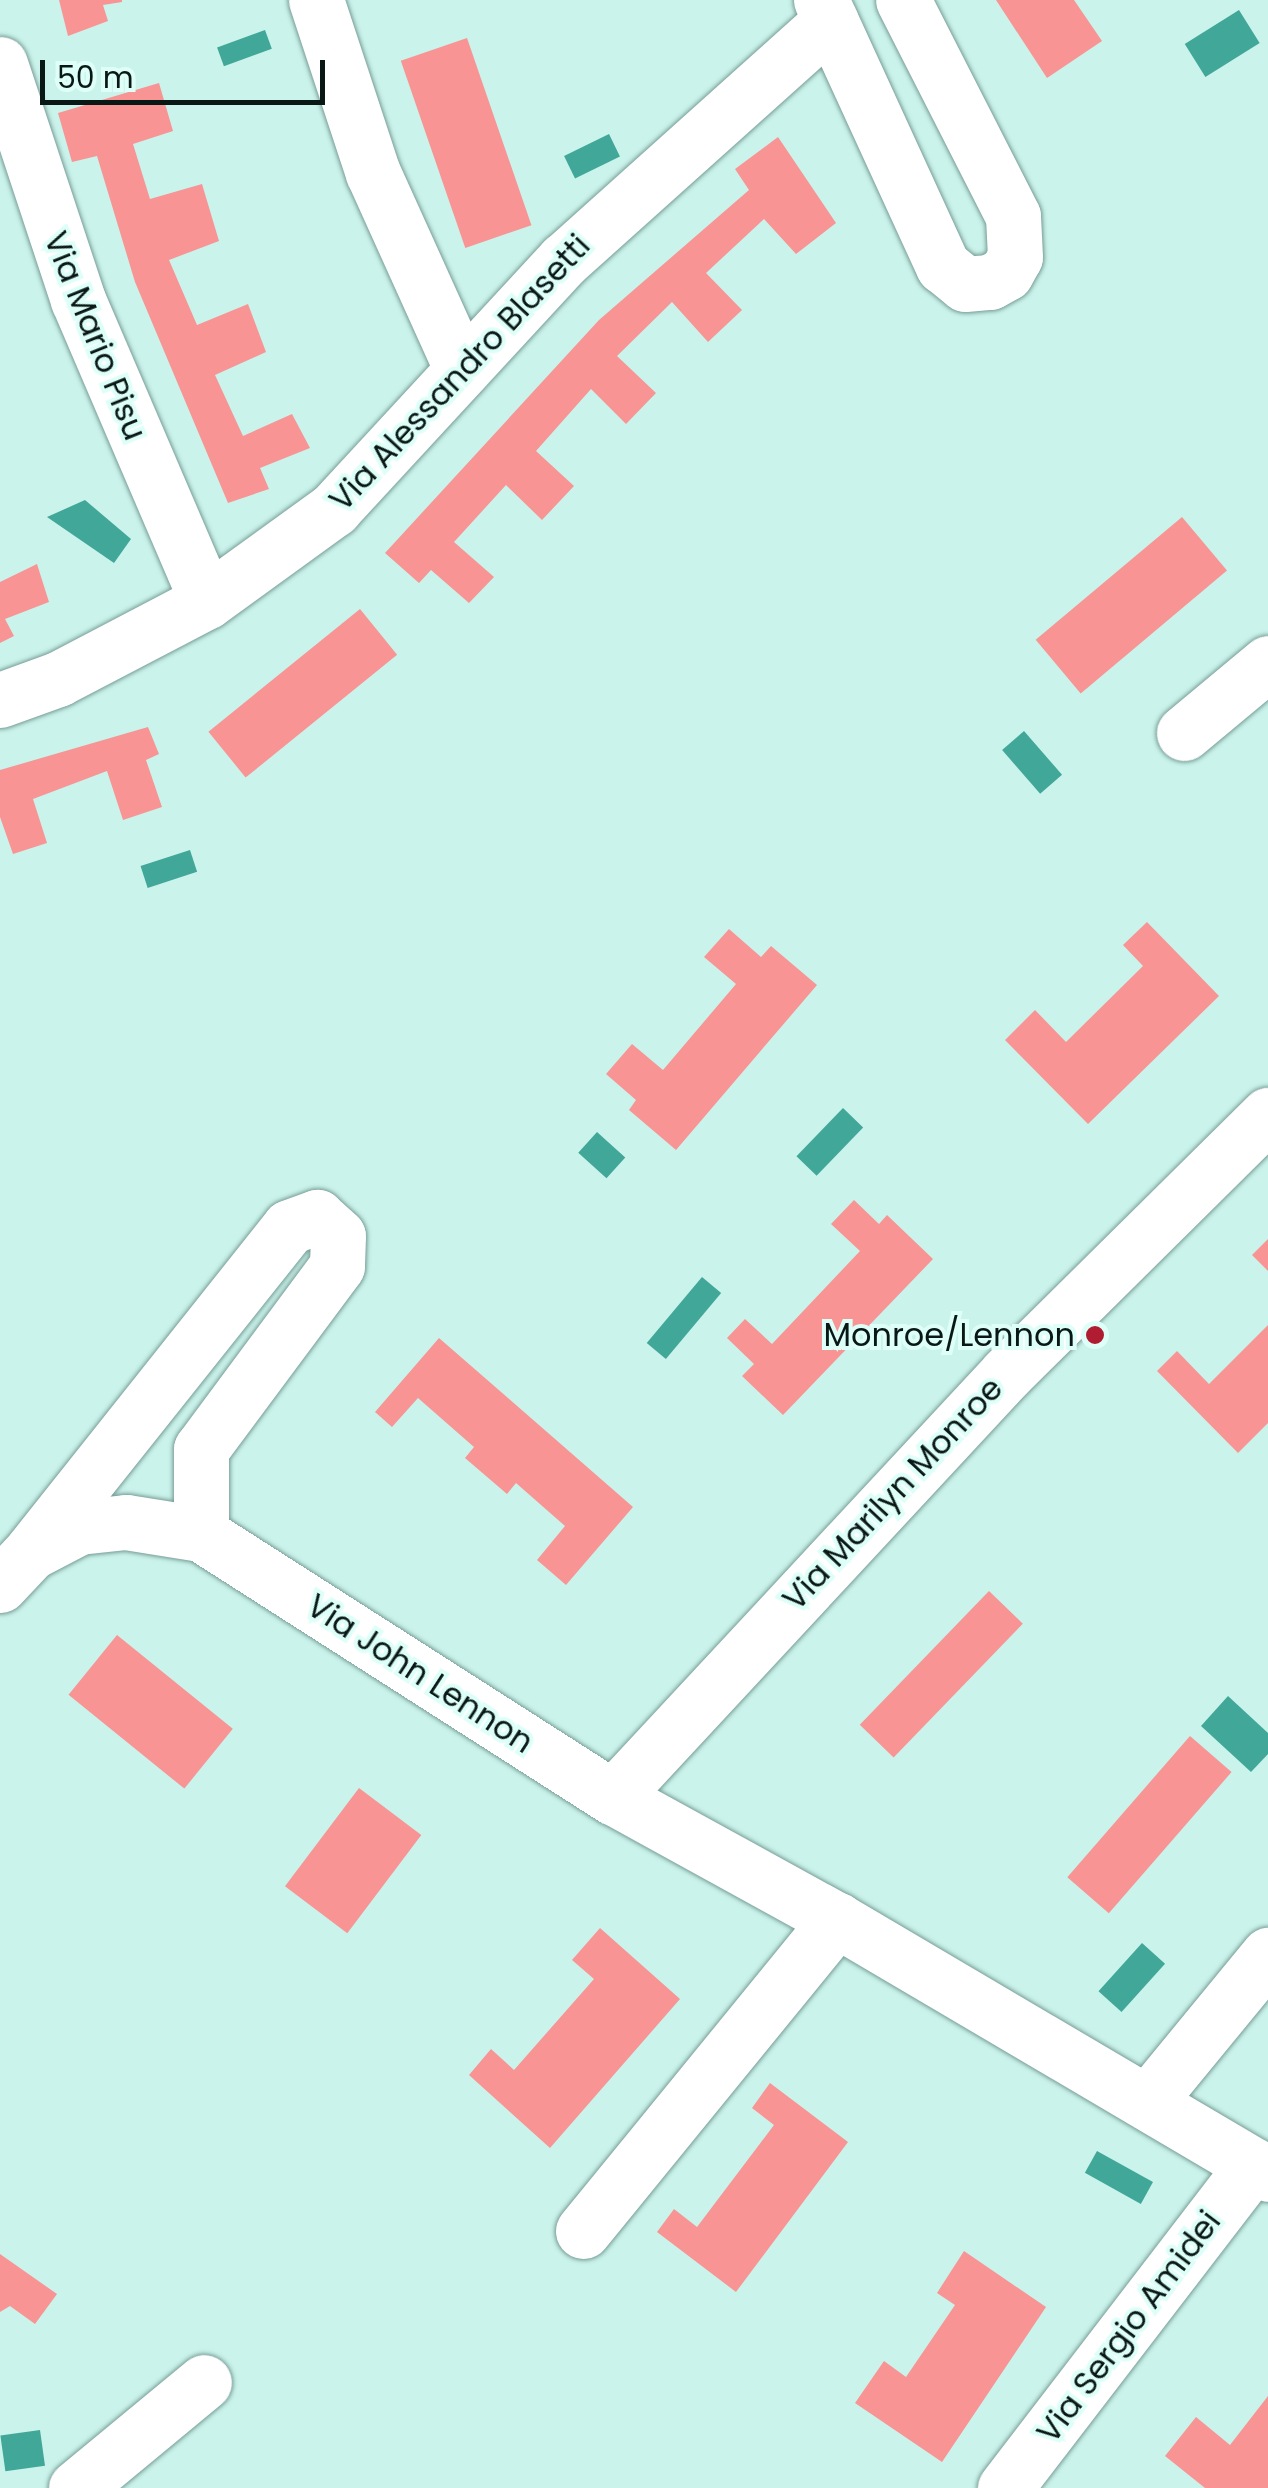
<!DOCTYPE html>
<html>
<head>
<meta charset="utf-8">
<style>
  body { margin:0 }
  #map { position:relative; width:1268px; height:2488px; overflow:hidden; background:#caf3eb; font-family:Poppins,sans-serif }
  div>[style] { position:absolute }
  [style*='--x'] { left:calc(var(--x)*1px); top:calc(var(--y)*1px); width:calc(var(--w)*1px); rotate:calc(var(--a)*1deg) }
  .water>* { inset:0; background:#41a798; transform-origin:0 0 }
  .building>* { inset:0; background:#f89494; transform-origin:0 0 }
  .roads { filter:drop-shadow(0 0 2px #779d96) drop-shadow(0 0 2px #779d96) }
  .minor>* { height:55px; margin:-27.5px; padding:0 27.5px; transform-origin:27.5px; border-radius:27.5px; background:#fff }
  .dots>* { width:28px; height:28px; translate:-50% -50%; box-sizing:border-box; border:5px solid #defff8; border-radius:50% }
  span { translate:-50% -50%; white-space:nowrap; text-align:center; line-height:1.15; -webkit-text-stroke:8px #defff8; paint-order:stroke }
  .street-label { font-size:32px; color:#091815 }
  .poi-label { font-size:32px; color:#091815 }
  .right { translate:-100% -50%; text-align:right }
  .scale { position:absolute; left:40px; top:60px; width:285px; height:45px; box-sizing:border-box; border:5px solid #091815; border-top:0; padding-left:12px; font-size:30px; line-height:35px; white-space:nowrap; color:#091815; -webkit-text-stroke:8px #defff8; paint-order:stroke }
</style>
</head>
<body>
<div id="map">
  <div class="water">
    <div style="left:1239px;top:10px;width:39px;height:64px;rotate:58deg"></div>
    <div style="left:265px;top:30px;width:20px;height:51px;rotate:70deg"></div>
    <div style="left:609px;top:134px;width:25px;height:50px;rotate:64deg"></div>
    <div style="clip-path:polygon(85px 500px,131px 539px,114px 563px,47px 517px)"></div>
    <div style="left:1024px;top:731px;width:58px;height:29px;rotate:49deg"></div>
    <div style="left:190px;top:850px;width:23px;height:52px;rotate:72deg"></div>
    <div style="left:843px;top:1108px;width:28px;height:67px;rotate:44deg"></div>
    <div style="left:597px;top:1132px;width:38px;height:28px;rotate:42deg"></div>
    <div style="left:702px;top:1277px;width:25px;height:86px;rotate:40deg"></div>
    <div style="clip-path:polygon(1228px 1696px,1268px 1733px,1268px 1754px,1251px 1772px,1201px 1726px)"></div>
    <div style="left:1142px;top:1943px;width:31px;height:65px;rotate:42deg"></div>
    <div style="left:1097px;top:2151px;width:64px;height:25px;rotate:29deg"></div>
    <div style="left:40px;top:2430px;width:36px;height:40px;rotate:82deg"></div>
  </div>
  <div class="building">
    <div style="clip-path:polygon(59px 0,122px 0,122px 2px,103px 5px,108px 21px,68px 36px)"></div>
    <div style="clip-path:polygon(996px 0,1074px 0,1102px 41px,1047px 78px)"></div>
    <div style="left:467px;top:38px;width:198px;height:70px;rotate:71deg"></div>
    <div style="clip-path:polygon(159px 83px,173px 131px,133px 144px,150px 199px,202px 184px,219px 241px,169px 260px,197px 325px,248px 304px,266px 352px,215px 375px,243px 436px,292px 414px,310px 448px,260px 468px,269px 489px,228px 503px,135px 282px,97px 156px,72px 162px,58px 113px)"></div>
    <div style="clip-path:polygon(778px 137px,836px 223px,796px 254px,764px 219px,706px 273px,742px 310px,708px 342px,672px 302px,617px 356px,656px 393px,626px 424px,591px 389px,536px 451px,574px 486px,542px 520px,506px 485px,454px 542px,494px 577px,469px 603px,431px 570px,419px 583px,385px 553px,599px 320px,749px 190px,735px 169px)"></div>
    <div style="left:1182px;top:517px;width:70px;height:191px;rotate:50deg"></div>
    <div style="clip-path:polygon(37px 564px,49px 602px,5px 619px,14px 636px,0 643px,0 582px)"></div>
    <div style="left:360px;top:609px;width:59px;height:195px;rotate:51deg"></div>
    <div style="clip-path:polygon(148px 727px,159px 754px,146px 760px,162px 807px,123px 820px,107px 771px,33px 799px,47px 843px,13px 854px,0 817px,0 770px)"></div>
    <div style="clip-path:polygon(1147px 922px,1219px 996px,1088px 1124px,1005px 1040px,1035px 1010px,1066px 1042px,1143px 966px,1123px 945px)"></div>
    <div style="clip-path:polygon(729px 929px,761px 957px,771px 946px,817px 985px,676px 1150px,629px 1110px,636px 1100px,606px 1074px,632px 1044px,663px 1070px,736px 984px,704px 957px)"></div>
    <div style="clip-path:polygon(854px 1200px,879px 1224px,887px 1215px,933px 1259px,783px 1415px,742px 1376px,754px 1364px,727px 1338px,745px 1319px,772px 1344px,860px 1251px,831px 1224px)"></div>
    <div style="clip-path:polygon(1268px 1239px,1268px 1271px,1252px 1255px)"></div>
    <div style="clip-path:polygon(1268px 1325px,1268px 1423px,1238px 1453px,1157px 1371px,1177px 1351px,1209px 1384px)"></div>
    <div style="clip-path:polygon(439px 1338px,633px 1507px,566px 1585px,537px 1560px,565px 1526px,516px 1483px,507px 1494px,465px 1458px,474px 1447px,418px 1398px,392px 1427px,375px 1412px)"></div>
    <div style="left:989px;top:1591px;width:47px;height:186px;rotate:44deg"></div>
    <div style="left:117px;top:1635px;width:149px;height:77px;rotate:39deg"></div>
    <div style="left:1190px;top:1736px;width:55px;height:187px;rotate:41deg"></div>
    <div style="left:359px;top:1788px;width:78px;height:123px;rotate:37deg"></div>
    <div style="clip-path:polygon(600px 1928px,680px 1999px,550px 2148px,469px 2075px,491px 2049px,514px 2070px,594px 1979px,572px 1960px)"></div>
    <div style="clip-path:polygon(770px 2083px,848px 2142px,736px 2292px,657px 2232px,674px 2209px,697px 2227px,774px 2125px,752px 2108px)"></div>
    <div style="clip-path:polygon(964px 2251px,1046px 2307px,942px 2462px,855px 2403px,884px 2361px,906px 2377px,955px 2305px,937px 2293px)"></div>
    <div style="clip-path:polygon(0 2254px,57px 2294px,35px 2324px,10px 2306px,0 2312px)"></div>
    <div style="clip-path:polygon(1268px 2396px,1268px 2488px,1205px 2488px,1165px 2456px,1196px 2417px,1230px 2445px)"></div>
  </div>
  <div class="roads">
    <div class="minor">
      <div style="--x:316;--y:0;--w:182;--a:71.8"></div>
      <div style="--x:373;--y:173;--w:216;--a:65.7"></div>
      <div style="--x:821;--y:0;--w:293;--a:65.4"></div>
      <div style="--x:943;--y:266;--w:28;--a:39"></div>
      <div style="--x:965;--y:284;--w:25;--a:-5"></div>
      <div style="--x:990;--y:282;--w:18;--a:-29"></div>
      <div style="--x:1006;--y:273;--w:18;--a:-61"></div>
      <div style="--x:1015;--y:257;--w:41;--a:-92.8"></div>
      <div style="--x:1013;--y:216;--w:242;--a:-117"></div>
      <div style="--x:0;--y:64;--w:249;--a:71.7"></div>
      <div style="--x:78;--y:300;--w:327;--a:66.8"></div>
      <div style="--x:0;--y:700;--w:62;--a:-19.9"></div>
      <div style="--x:58;--y:679;--w:168;--a:-27.6"></div>
      <div style="--x:207;--y:601;--w:157;--a:-35.9"></div>
      <div style="--x:334;--y:509;--w:339;--a:-47.3"></div>
      <div style="--x:564;--y:260;--w:358;--a:-41.9"></div>
      <div style="--x:1184;--y:733;--w:109;--a:-39.8"></div>
      <div style="--x:33;--y:1549;--w:411;--a:-51.5"></div>
      <div style="--x:289;--y:1227;--w:30;--a:-20"></div>
      <div style="--x:317;--y:1217;--w:28;--a:42"></div>
      <div style="--x:338;--y:1236;--w:30;--a:92"></div>
      <div style="--x:337;--y:1266;--w:228;--a:126.6"></div>
      <div style="--x:201;--y:1449;--w:85;--a:90"></div>
      <div style="--x:0;--y:1585;--w:45;--a:-46.8"></div>
      <div style="--x:31;--y:1552;--w:54;--a:-27.5"></div>
      <div style="--x:79;--y:1527;--w:47;--a:-6.1"></div>
      <div style="--x:126;--y:1522;--w:76;--a:9.1"></div>
      <div style="--x:201;--y:1534;--w:489;--a:32.6"></div>
      <div style="--x:613;--y:1797;--w:256;--a:28.8"></div>
      <div style="--x:837;--y:1920;--w:500;--a:30.51"></div>
      <div style="--x:613;--y:1797;--w:579;--a:-47.1"></div>
      <div style="--x:1007;--y:1373;--w:367;--a:-44.7"></div>
      <div style="--x:1149;--y:2100;--w:188;--a:-50.6"></div>
      <div style="--x:583;--y:2231;--w:402;--a:-50.8"></div>
      <div style="--x:76;--y:2488;--w:166;--a:-39.6"></div>
      <div style="--x:1005;--y:2488;--w:407;--a:-52.5"></div>
    </div>
  </div>
  <div class="dots">
    <div style="left:1095px;top:1335px;background:#b01d32"></div>
  </div>
  <div class="street-label">
    <span style="left:95px;top:336px;rotate:68deg">Via Mario Pisu</span>
    <span style="left:460px;top:373px;rotate:-47deg">Via Alessandro Blasetti</span>
    <span style="left:893px;top:1494px;rotate:-47deg">Via Marilyn Monroe</span>
    <span style="left:420px;top:1674px;rotate:33deg">Via John Lennon</span>
    <span style="left:1129px;top:2327px;rotate:-53deg">Via Sergio Amidei</span>
  </div>
  <div class="poi-label">
    <span class="right" style="left:1075px;top:1335px">Monroe/Lennon</span>
  </div>
  <div class="scale">50 m</div>
</div>
</body>
</html>
